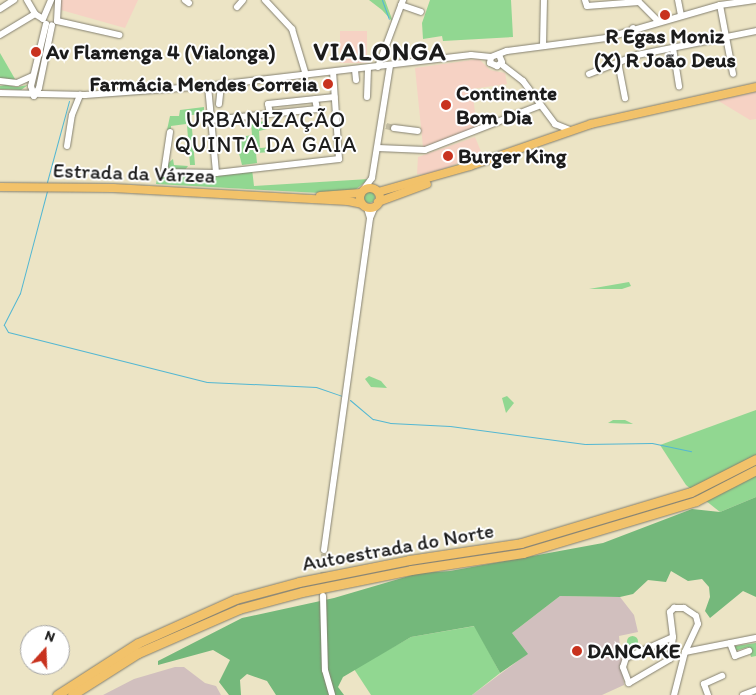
<!DOCTYPE html>
<html>
<head>
<meta charset="utf-8">
<style>
  body { margin:0 }
  #map { position:relative; width:756px; height:695px; overflow:hidden; background:#ece4c5; font-family:Itim,sans-serif }
  div>[style] { position:absolute }
  [style*='--x'] { left:calc(var(--x)*1px); top:calc(var(--y)*1px); width:calc(var(--w)*1px); rotate:calc(var(--a)*1deg) }
  .built>* { inset:0; background:#f6d2c4; transform-origin:0 0 }
  .industrial>* { inset:0; background:#d1bfbe }
  .green>* { inset:0; background:#91d791 }
  .round { border-radius:50% }
  .forest>* { inset:0; background:#74b87b }
  .stream>* { height:1px; margin:-0.5px; padding:0 0.5px; transform-origin:0.5px; border-radius:0.5px; background:#53b7d2 }
  .minor-tunnel>* { height:6px; margin-top:-3px; transform-origin:0; background:repeating-linear-gradient(90deg,#c2bca3 0 6px,transparent 0 9px) }
  .roads { filter:drop-shadow(0 0 1px #848070) drop-shadow(0 0 1px #848070) }
  .minor>* { height:6px; margin:-3px; padding:0 3px; transform-origin:3px; border-radius:3px; background:#fff }
  .major>* { height:8px; margin:-4px; padding:0 4px; transform-origin:4px; border-radius:4px; background:#f2c26a }
  .major>.ring { margin:-4px; padding:0; box-sizing:content-box; background:none; border:8px solid #f2c26a; border-radius:50% }
  .highway>* { height:9px; margin:-4.5px; padding:0 4.5px; transform-origin:4.5px; border-radius:4.5px; background:#f2c26a }
  .dots>* { width:14px; height:14px; translate:-50% -50%; box-sizing:border-box; border:2px solid #fff; border-radius:50% }
  span { translate:-50% -50%; white-space:nowrap; text-align:center; line-height:1.15; -webkit-text-stroke:4px #fff; paint-order:stroke }
  .poi-label { font-size:21px; color:#1c1c1c; font-weight:700 }
  .left { translate:0 -50%; text-align:left }
  .right { translate:-100% -50%; text-align:right }
  .street-label { font-size:21px; color:#1c1c1c }
  .neighbourhood-label { font-size:22px; color:#1c1c1c; letter-spacing:1px }
  .district-label { font-size:26px; color:#1c1c1c; font-weight:700; letter-spacing:1px }
  .north { position:absolute; left:20px; top:625px; width:50px; height:50px; box-sizing:border-box; background:#fff; border:1px solid #a4a4a4; border-radius:50%; rotate:20deg; font-size:14px; font-weight:700; line-height:20px; text-align:center; color:#1c1c1c }
  .north::after { content:''; display:block; margin:auto; width:18px; height:22px; background:#c8321e; clip-path:polygon(50% 0,100% 100%,50% 72%,0 100%) }
</style>
</head>
<body>
<div id="map">
  <div class="built">
    <div style="clip-path:polygon(61px 0,138px 0,125px 28px,61px 10px)"></div>
    <div style="left:367px;top:31px;width:32px;height:27px;rotate:90deg"></div>
    <div style="clip-path:polygon(479px 59px,490px 70px,505px 73px,507px 84px,472px 89px,477px 127px,423px 147px,415px 68px)"></div>
    <div style="clip-path:polygon(756px 92px,756px 119px,750px 120px,717px 100px)"></div>
    <div style="clip-path:polygon(475px 137px,482px 154px,428px 175px,417px 174px,418px 157px)"></div>
  </div>
  <div class="industrial">
    <div style="clip-path:polygon(560px 596px,620px 597px,634px 615px,638px 632px,619px 636px,624px 685px,602px 695px,472px 695px,527px 654px,512px 633px)"></div>
    <div style="clip-path:polygon(175px 667px,184px 667px,205px 683px,216px 686px,221px 695px,103px 695px,134px 679px)"></div>
  </div>
  <div class="green">
    <div style="clip-path:polygon(369px 0,385px 0,393px 22px,382px 10px)"></div>
    <div style="clip-path:polygon(430px 0,511px 0,513px 37px,443px 41px,442px 36px,423px 39px,422px 23px)"></div>
    <div style="clip-path:polygon(0 53px,15px 79px,13px 80px,0 78px)"></div>
    <div style="clip-path:polygon(6px 85px,17px 87px,28px 85px,21px 90px,0 89px,0 86px)"></div>
    <div style="clip-path:polygon(204px 107px,204px 114px,191px 115px,186px 124px,171px 126px,171px 132px,167px 130px,170px 116px,179px 116px,180px 110px)"></div>
    <div style="clip-path:polygon(191px 117px,195px 165px,190px 165px,187px 125px)"></div>
    <div style="clip-path:polygon(265px 121px,267px 129px,259px 131px,260px 147px,257px 147px,261px 148px,271px 147px,271px 152px,256px 153px,257px 163px,242px 165px,235px 138px,252px 135px,251px 123px,258px 122px,258px 130px,259px 122px)"></div>
    <div style="clip-path:polygon(173px 159px,174px 165px,188px 166px,185px 170px,168px 169px,167px 164px)"></div>
    <div style="clip-path:polygon(252px 169px,254px 186px,369px 179px,355px 190px,320px 193px,156px 184px,158px 173px,204px 175px)"></div>
    <div class="round" style="left:363px;top:191px;width:12px;height:12px"></div>
    <div style="clip-path:polygon(629px 282px,631px 286px,622px 289px,589px 289px)"></div>
    <div style="clip-path:polygon(369px 376px,381px 381px,387px 388px,371px 387px,365px 379px)"></div>
    <div style="clip-path:polygon(507px 396px,514px 403px,506px 413px,502px 398px)"></div>
    <div style="clip-path:polygon(756px 410px,756px 497px,720px 512px,686px 485px,660px 445px)"></div>
    <div style="clip-path:polygon(613px 420px,625px 420px,633px 424px,608px 423px)"></div>
    <div style="clip-path:polygon(475px 626px,500px 673px,472px 695px,371px 695px,354px 669px,411px 637px)"></div>
    <div class="round" style="left:626.5px;top:635.5px;width:11px;height:11px"></div>
    <div style="clip-path:polygon(756px 643px,756px 656px,751px 657px,748px 647px,735px 651px,735px 646px)"></div>
  </div>
  <div class="forest">
    <div style="clip-path:polygon(756px 497px,756px 597px,743px 591px,710px 618px,705px 611px,710px 597px,709px 587px,702px 579px,688px 581px,671px 571px,666px 582px,648px 580px,633px 594px,620px 597px,560px 596px,512px 633px,528px 654px,500px 673px,474px 626px,411px 637px,343px 677px,338px 687px,344px 695px,276px 695px,267px 681px,247px 674px,240px 680px,241px 695px,229px 695px,219px 682px,230px 660px,213px 650px,158px 665px,158px 661px,242px 618px,334px 598px,419px 573px,450px 571px,603px 543px,692px 509px,720px 512px)"></div>
  </div>
  <div class="stream">
    <div style="--x:382;--y:0;--w:20;--a:70"></div>
    <div style="--x:47;--y:182;--w:84;--a:-74.8"></div>
    <div style="--x:47;--y:191;--w:106;--a:104.8"></div>
    <div style="--x:20;--y:293;--w:36;--a:117"></div>
    <div style="--x:4;--y:325;--w:8;--a:60"></div>
    <div style="--x:8;--y:332;--w:205;--a:14.1"></div>
    <div style="--x:207;--y:382;--w:109;--a:2.6"></div>
    <div style="--x:316;--y:387;--w:28;--a:19"></div>
    <div style="--x:350;--y:400;--w:30;--a:40"></div>
    <div style="--x:373;--y:419;--w:17;--a:13"></div>
    <div style="--x:390;--y:423;--w:60;--a:2.9"></div>
    <div style="--x:450;--y:426;--w:136;--a:7.6"></div>
    <div style="--x:585;--y:444;--w:67;--a:-0.9"></div>
    <div style="--x:652;--y:443;--w:40;--a:12"></div>
  </div>
  <div class="minor-tunnel">
    <div style="--x:386;--y:126;--w:8;--a:14"></div>
    <div style="--x:323;--y:596;--w:46;--a:-88.8"></div>
  </div>
  <div class="roads">
    <div class="minor">
      <div style="--x:27;--y:0;--w:16;--a:60"></div>
      <div style="--x:35;--y:14;--w:9;--a:32"></div>
      <div style="--x:185;--y:0;--w:5;--a:37"></div>
      <div style="--x:265;--y:0;--w:40;--a:47"></div>
      <div style="--x:292;--y:29;--w:48;--a:73.1"></div>
      <div style="--x:585;--y:0;--w:6;--a:72"></div>
      <div style="--x:587;--y:6;--w:52;--a:-4.4"></div>
      <div style="--x:639;--y:2;--w:27;--a:45"></div>
      <div style="--x:678;--y:0;--w:15;--a:79"></div>
      <div style="--x:401;--y:5;--w:21;--a:19"></div>
      <div style="--x:720;--y:5;--w:70;--a:79.3"></div>
      <div style="--x:237;--y:7;--w:9;--a:-49"></div>
      <div style="--x:0;--y:9;--w:17;--a:-33"></div>
      <div style="--x:43;--y:19;--w:21;--a:-67"></div>
      <div style="--x:57;--y:21;--w:64;--a:12.7"></div>
      <div style="--x:57;--y:21;--w:21;--a:-87"></div>
      <div style="--x:633;--y:28;--w:16;--a:72"></div>
      <div style="--x:0;--y:35;--w:41;--a:-31"></div>
      <div style="--x:543;--y:46;--w:46;--a:-88.8"></div>
      <div style="--x:673;--y:48;--w:39;--a:81"></div>
      <div style="--x:491;--y:57;--w:6;--a:99"></div>
      <div style="--x:490;--y:63;--w:8;--a:23"></div>
      <div style="--x:497;--y:66;--w:6;--a:-39"></div>
      <div style="--x:502;--y:62;--w:8;--a:-113"></div>
      <div style="--x:618;--y:62;--w:37;--a:79"></div>
      <div style="--x:501;--y:64;--w:28;--a:38"></div>
      <div style="--x:523;--y:81;--w:54;--a:53.3"></div>
      <div style="--x:555;--y:124;--w:16;--a:22"></div>
      <div style="--x:378;--y:67;--w:72;--a:-69.5"></div>
      <div style="--x:355;--y:70;--w:10;--a:84"></div>
      <div style="--x:589;--y:74;--w:52;--a:-21.6"></div>
      <div style="--x:637;--y:55;--w:121;--a:-11.4"></div>
      <div style="--x:0;--y:81;--w:17;--a:7"></div>
      <div style="--x:17;--y:83;--w:17;--a:-24"></div>
      <div style="--x:208;--y:86;--w:87;--a:84.7"></div>
      <div style="--x:0;--y:93;--w:85;--a:1.3"></div>
      <div style="--x:85;--y:95;--w:123;--a:-4.2"></div>
      <div style="--x:208;--y:86;--w:265;--a:-6.7"></div>
      <div style="--x:471;--y:55;--w:20;--a:6"></div>
      <div style="--x:491;--y:57;--w:17;--a:-21"></div>
      <div style="--x:507;--y:51;--w:100;--a:-7.5"></div>
      <div style="--x:606;--y:38;--w:119;--a:-16.1"></div>
      <div style="--x:720;--y:5;--w:35;--a:-8"></div>
      <div style="--x:34;--y:96;--w:10;--a:-107"></div>
      <div style="--x:31;--y:86;--w:64;--a:-76.4"></div>
      <div style="--x:34;--y:96;--w:9;--a:-58"></div>
      <div style="--x:39;--y:88;--w:64;--a:-78.3"></div>
      <div style="--x:367;--y:97;--w:29;--a:-88"></div>
      <div style="--x:219;--y:104;--w:19;--a:-84"></div>
      <div style="--x:270;--y:114;--w:10;--a:-101"></div>
      <div style="--x:268;--y:104;--w:67;--a:-6"></div>
      <div style="--x:211;--y:120;--w:107;--a:-5.9"></div>
      <div style="--x:317;--y:109;--w:10;--a:-101"></div>
      <div style="--x:394;--y:128;--w:24;--a:7"></div>
      <div style="--x:170;--y:132;--w:40;--a:98.5"></div>
      <div style="--x:164;--y:172;--w:52;--a:1.1"></div>
      <div style="--x:216;--y:173;--w:124;--a:-6.5"></div>
      <div style="--x:339;--y:159;--w:87;--a:-93.9"></div>
      <div style="--x:67;--y:146;--w:31;--a:-81"></div>
      <div style="--x:72;--y:115;--w:22;--a:-68"></div>
      <div style="--x:378;--y:148;--w:47;--a:2.4"></div>
      <div style="--x:425;--y:150;--w:124;--a:-21.2"></div>
      <div style="--x:363;--y:190;--w:15;--a:-53"></div>
      <div style="--x:372;--y:178;--w:113;--a:-80.9"></div>
      <div style="--x:367;--y:208;--w:10;--a:73"></div>
      <div style="--x:324;--y:550;--w:335;--a:-82.1"></div>
      <div style="--x:370;--y:218;--w:13;--a:-67"></div>
      <div style="--x:323;--y:596;--w:74;--a:88.5"></div>
      <div style="--x:325;--y:670;--w:26;--a:74"></div>
      <div style="--x:673;--y:637;--w:22;--a:98"></div>
      <div style="--x:670;--y:659;--w:48;--a:149.7"></div>
      <div style="--x:629;--y:683;--w:17;--a:-111"></div>
      <div style="--x:623;--y:667;--w:9;--a:-72"></div>
      <div style="--x:626;--y:658;--w:51;--a:-24.1"></div>
      <div style="--x:673;--y:637;--w:25;--a:-97"></div>
      <div style="--x:670;--y:612;--w:6;--a:-45"></div>
      <div style="--x:674;--y:608;--w:10;--a:0"></div>
      <div style="--x:684;--y:608;--w:14;--a:34"></div>
      <div style="--x:696;--y:616;--w:8;--a:76"></div>
      <div style="--x:698;--y:624;--w:31;--a:115"></div>
      <div style="--x:685;--y:652;--w:44;--a:104.3"></div>
      <div style="--x:730;--y:643;--w:14;--a:69"></div>
      <div style="--x:735;--y:656;--w:15;--a:-20"></div>
      <div style="--x:685;--y:652;--w:72;--a:-11.2"></div>
      <div style="--x:708;--y:695;--w:12;--a:-110"></div>
      <div style="--x:704;--y:684;--w:20;--a:-24"></div>
      <div style="--x:743;--y:695;--w:14;--a:-21"></div>
    </div>
    <div class="major">
      <div style="--x:0;--y:187;--w:113;--a:0.5"></div>
      <div style="--x:113;--y:188;--w:235;--a:3.2"></div>
      <div style="--x:348;--y:201;--w:14;--a:12"></div>
      <div class="ring" style="left:360px;top:188px;width:12px;height:12px"></div>
      <div style="--x:378;--y:192;--w:96;--a:-15.8"></div>
      <div style="--x:470;--y:166;--w:128;--a:-19.1"></div>
      <div style="--x:591;--y:124;--w:169;--a:-12.6"></div>
      <div style="--x:320;--y:196;--w:41;--a:-4.2"></div>
      <div style="--x:378;--y:202;--w:52;--a:-20.2"></div>
    </div>
    <div class="highway">
      <div style="--x:57;--y:695;--w:96;--a:-32.7"></div>
      <div style="--x:138;--y:643;--w:107;--a:-24.2"></div>
      <div style="--x:236;--y:599;--w:65;--a:-15.1"></div>
      <div style="--x:299;--y:582;--w:112;--a:-11.3"></div>
      <div style="--x:409;--y:560;--w:113;--a:-8.6"></div>
      <div style="--x:521;--y:543;--w:177;--a:-16.7"></div>
      <div style="--x:691;--y:492;--w:73;--a:-26.9"></div>
      <div style="--x:72;--y:695;--w:78;--a:-32.5"></div>
      <div style="--x:138;--y:653;--w:110;--a:-23.5"></div>
      <div style="--x:239;--y:609;--w:65;--a:-15.1"></div>
      <div style="--x:302;--y:592;--w:111;--a:-11.4"></div>
      <div style="--x:411;--y:570;--w:113;--a:-8.6"></div>
      <div style="--x:523;--y:553;--w:181;--a:-16.7"></div>
      <div style="--x:696;--y:501;--w:68;--a:-27.3"></div>
    </div>
  </div>
  <div class="dots">
    <div style="left:665px;top:15px;background:#c8321e"></div>
    <div style="left:36px;top:52px;background:#c8321e"></div>
    <div style="left:328px;top:84px;background:#c8321e"></div>
    <div style="left:446px;top:105px;background:#c8321e"></div>
    <div style="left:448px;top:156px;background:#c8321e"></div>
    <div style="left:577px;top:651px;background:#c8321e"></div>
  </div>
  <div class="poi-label">
    <span style="left:665px;top:48px">R Egas Moniz<br>(X) R João Deus</span>
    <span class="left" style="left:46px;top:52px">Av Flamenga 4 (Vialonga)</span>
    <span class="right" style="left:318px;top:84px">Farmácia Mendes Correia</span>
    <span class="left" style="left:456px;top:105px">Continente<br>Bom Dia</span>
    <span class="left" style="left:458px;top:156px">Burger King</span>
    <span class="left" style="left:587px;top:651px">DANCAKE</span>
  </div>
  <div class="street-label">
    <span style="left:134px;top:173px;rotate:2deg">Estrada da Várzea</span>
    <span style="left:398px;top:547px;rotate:-10deg">Autoestrada do Norte</span>
  </div>
  <div class="neighbourhood-label">
    <span style="left:266px;top:132px">URBANIZAÇÃO<br>QUINTA DA GAIA</span>
  </div>
  <div class="district-label">
    <span style="left:380px;top:52px">VIALONGA</span>
  </div>
  <div class="north">N</div>
</div>
</body>
</html>
